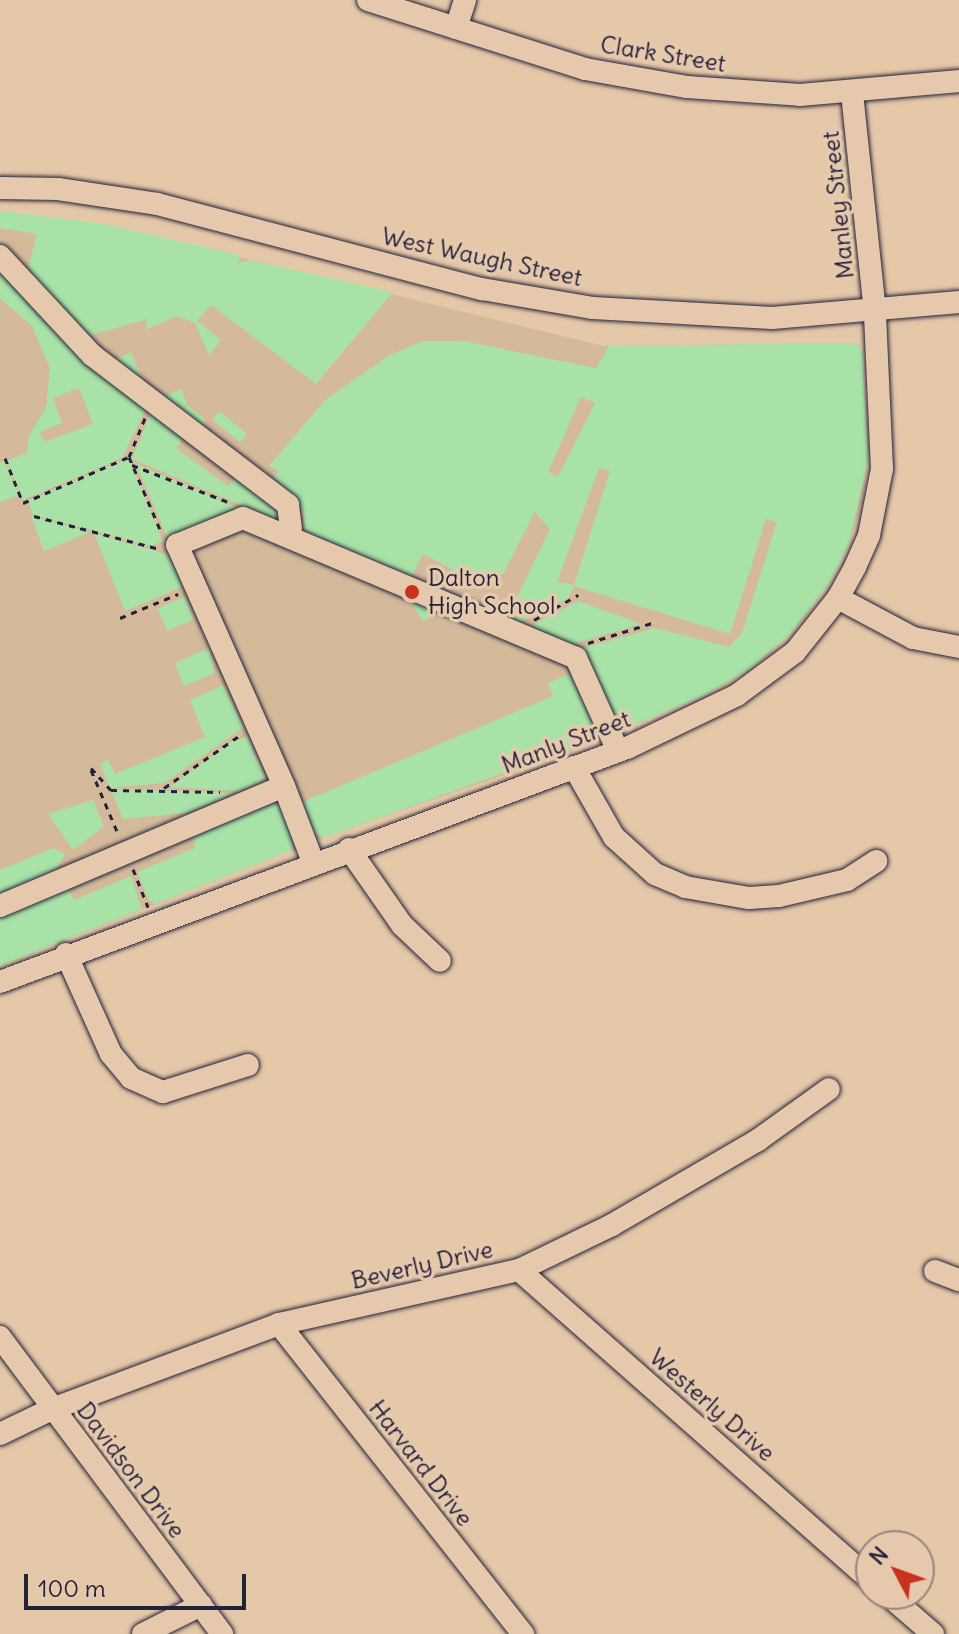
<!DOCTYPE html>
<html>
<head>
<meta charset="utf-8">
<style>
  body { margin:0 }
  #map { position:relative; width:959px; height:1634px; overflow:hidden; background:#e5c8a8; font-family:Delius,sans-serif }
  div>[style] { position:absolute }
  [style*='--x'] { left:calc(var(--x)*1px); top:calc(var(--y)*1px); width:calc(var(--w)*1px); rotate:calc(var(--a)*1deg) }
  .built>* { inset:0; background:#d4ba9b }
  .green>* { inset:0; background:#a9e2a7; transform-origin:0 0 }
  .path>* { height:3px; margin-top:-1.5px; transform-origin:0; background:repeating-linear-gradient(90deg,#22223b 0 6px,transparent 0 12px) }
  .roads { filter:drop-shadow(0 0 2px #22223b) drop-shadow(0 0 2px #22223b) }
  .minor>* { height:22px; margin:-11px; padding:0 11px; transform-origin:11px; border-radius:11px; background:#e6c9ad }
  .dots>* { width:22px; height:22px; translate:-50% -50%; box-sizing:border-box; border:4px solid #e6c9ad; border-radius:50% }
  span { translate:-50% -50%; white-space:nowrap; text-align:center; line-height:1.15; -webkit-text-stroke:7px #e6c9ad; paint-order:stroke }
  .street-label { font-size:24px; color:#22223b }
  .poi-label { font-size:24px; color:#22223b }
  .left { translate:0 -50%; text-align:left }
  .north { position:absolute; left:855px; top:1530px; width:80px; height:80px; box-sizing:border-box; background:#e6c9ad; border:2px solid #98867f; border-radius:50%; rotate:311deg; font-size:22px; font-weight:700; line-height:32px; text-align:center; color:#22223b }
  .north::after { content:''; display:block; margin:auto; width:28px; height:36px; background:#c8321e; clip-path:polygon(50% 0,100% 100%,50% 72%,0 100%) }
  .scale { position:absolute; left:24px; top:1574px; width:222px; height:36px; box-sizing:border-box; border:4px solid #22223b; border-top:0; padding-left:10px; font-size:24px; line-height:28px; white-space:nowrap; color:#22223b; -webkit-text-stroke:6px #e6c9ad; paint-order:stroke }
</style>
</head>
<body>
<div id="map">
  <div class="built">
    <div style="clip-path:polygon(0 217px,116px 232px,244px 258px,603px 346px,855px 343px,862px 349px,869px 449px,863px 500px,849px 544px,805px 617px,769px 654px,724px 685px,561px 755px,323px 838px,0 966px)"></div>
  </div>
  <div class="green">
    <div style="clip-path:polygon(0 211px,100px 223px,240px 255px,238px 263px,250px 260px,393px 292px,316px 384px,211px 305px,197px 321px,221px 340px,209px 355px,195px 323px,177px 316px,145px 330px,147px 319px,81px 338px,28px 269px,37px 234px,0 228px)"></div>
    <div style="clip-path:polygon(evenodd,0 270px,147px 406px,122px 458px,23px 500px,7px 461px,28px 452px,28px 438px,46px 407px,50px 368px,32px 326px,0 298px,0 270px,79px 388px,93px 424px,45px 442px,40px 432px,62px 423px,53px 398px,79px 388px)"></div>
    <div style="clip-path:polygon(evenodd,423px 341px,463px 341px,596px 368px,609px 346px,855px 343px,862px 349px,868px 460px,849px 544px,830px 582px,789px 635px,749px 669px,703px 696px,620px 731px,579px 649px,655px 628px,729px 647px,742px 633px,777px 522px,766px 519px,730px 634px,574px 586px,568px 598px,520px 622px,484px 607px,517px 597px,550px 529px,535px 512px,503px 574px,475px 582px,423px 554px,412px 576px,306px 533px,301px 506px,271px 482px,279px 471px,269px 466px,325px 400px,390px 355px,423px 341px,581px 397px,595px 403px,558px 477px,548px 472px,581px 397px,423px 341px,599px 468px,610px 471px,574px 585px,557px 582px,599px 468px)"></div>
    <div style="clip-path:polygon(131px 352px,148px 393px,108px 363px)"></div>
    <div style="clip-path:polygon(181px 389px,187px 405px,206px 420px,200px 429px,156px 399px)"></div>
    <div style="clip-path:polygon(152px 410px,185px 436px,176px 448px,228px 486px,238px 475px,278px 509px,279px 521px,132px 459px)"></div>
    <div style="left:219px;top:411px;width:36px;height:11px;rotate:39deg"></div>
    <div style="clip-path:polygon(129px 458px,163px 541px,152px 546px,33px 515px,28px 501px)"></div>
    <div style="clip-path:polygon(5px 461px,21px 500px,16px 496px,0 502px,0 463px)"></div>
    <div style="clip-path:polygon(136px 464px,241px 509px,168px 539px)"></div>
    <div style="clip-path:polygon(31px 516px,90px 532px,44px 551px)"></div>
    <div style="clip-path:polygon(94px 533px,169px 555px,182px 587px,125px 611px)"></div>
    <div style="left:184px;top:597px;width:24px;height:29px;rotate:66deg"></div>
    <div style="clip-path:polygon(409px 598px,448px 611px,422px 621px)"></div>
    <div style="clip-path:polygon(578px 601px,641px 624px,572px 644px,530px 626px)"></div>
    <div style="clip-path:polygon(209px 648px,215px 673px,184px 686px,175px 663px)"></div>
    <div style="clip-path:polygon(567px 675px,573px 675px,601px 738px,323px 838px,311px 831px,300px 803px,553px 696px,548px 683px)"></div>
    <div style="clip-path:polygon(223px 685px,243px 727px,240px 730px,164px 783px,110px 788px,100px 764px,108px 760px,115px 774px,205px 737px,190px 700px)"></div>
    <div style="clip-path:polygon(248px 737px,264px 776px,261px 781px,239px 791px,170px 787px,234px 740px)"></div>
    <div style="clip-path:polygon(119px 789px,235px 793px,186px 813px,123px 819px,112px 792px)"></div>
    <div style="clip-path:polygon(93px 800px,104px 826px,73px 850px,48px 814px)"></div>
    <div style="clip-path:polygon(271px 802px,281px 805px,294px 834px,292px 850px,155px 904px,149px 900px,137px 872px,195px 848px,193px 836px)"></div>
    <div style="clip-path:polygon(53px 848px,65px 854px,57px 869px,0 894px,0 870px)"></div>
    <div style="clip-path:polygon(131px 876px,142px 909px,0 966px,0 917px,68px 888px,74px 900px)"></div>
  </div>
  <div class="path">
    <div style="--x:129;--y:457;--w:84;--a:66.8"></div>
    <div style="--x:5;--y:458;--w:48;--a:68.2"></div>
    <div style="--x:23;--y:503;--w:116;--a:-23.5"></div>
    <div style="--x:129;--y:457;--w:42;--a:-67.7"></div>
    <div style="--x:132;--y:465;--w:106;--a:21"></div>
    <div style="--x:34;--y:516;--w:130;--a:14.7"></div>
    <div style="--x:120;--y:618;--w:63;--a:-22.5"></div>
    <div style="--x:534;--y:620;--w:51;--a:-29.6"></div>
    <div style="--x:588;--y:643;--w:67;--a:-17.4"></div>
    <div style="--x:91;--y:768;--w:30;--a:48"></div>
    <div style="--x:111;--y:790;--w:109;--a:1.1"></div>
    <div style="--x:91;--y:770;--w:72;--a:67"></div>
    <div style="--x:164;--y:788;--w:96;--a:-34.8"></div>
    <div style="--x:133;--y:869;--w:41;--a:68.5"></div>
  </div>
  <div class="roads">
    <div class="minor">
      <div style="--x:368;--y:0;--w:228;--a:17.6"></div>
      <div style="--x:585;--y:69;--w:104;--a:10"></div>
      <div style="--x:687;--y:87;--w:113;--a:4"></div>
      <div style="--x:800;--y:95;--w:160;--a:-5"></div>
      <div style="--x:456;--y:28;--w:29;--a:-72"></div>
      <div style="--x:0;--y:188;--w:58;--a:1"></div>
      <div style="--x:58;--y:189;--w:100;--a:8.6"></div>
      <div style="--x:157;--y:204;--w:336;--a:14.7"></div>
      <div style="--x:482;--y:289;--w:113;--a:9.7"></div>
      <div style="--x:593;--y:308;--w:179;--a:3.2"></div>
      <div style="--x:772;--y:318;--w:188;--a:-4.9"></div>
      <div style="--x:0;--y:256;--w:135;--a:47.1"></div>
      <div style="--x:92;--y:355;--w:247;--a:37.4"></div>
      <div style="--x:288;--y:505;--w:23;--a:83"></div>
      <div style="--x:838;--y:598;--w:85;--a:28.1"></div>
      <div style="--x:913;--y:638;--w:47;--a:11.1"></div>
      <div style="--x:574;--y:767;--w:81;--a:60.3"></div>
      <div style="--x:614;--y:837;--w:55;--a:42.1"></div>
      <div style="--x:655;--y:874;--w:33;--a:23"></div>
      <div style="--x:685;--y:887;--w:65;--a:9.8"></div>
      <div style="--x:749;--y:898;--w:30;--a:-4"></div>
      <div style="--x:779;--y:896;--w:70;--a:-13.2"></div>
      <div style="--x:847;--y:880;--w:35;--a:-33"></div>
      <div style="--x:284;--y:786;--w:264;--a:-113.9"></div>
      <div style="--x:177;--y:545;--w:71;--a:-22.2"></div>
      <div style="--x:243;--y:518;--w:361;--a:22.8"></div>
      <div style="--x:576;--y:658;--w:102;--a:65.7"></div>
      <div style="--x:349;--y:849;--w:93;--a:55.1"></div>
      <div style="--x:402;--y:925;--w:52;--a:43.5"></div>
      <div style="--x:0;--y:906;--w:308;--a:-22.9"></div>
      <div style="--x:284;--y:786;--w:81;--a:69.1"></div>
      <div style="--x:66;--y:954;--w:110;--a:65.8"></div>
      <div style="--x:111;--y:1054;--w:31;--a:50"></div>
      <div style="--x:131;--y:1078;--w:35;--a:24"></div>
      <div style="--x:163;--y:1092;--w:89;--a:-17.6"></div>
      <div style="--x:0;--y:982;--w:669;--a:-20.47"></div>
      <div style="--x:627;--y:748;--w:122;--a:-25.7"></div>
      <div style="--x:737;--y:695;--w:72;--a:-36.6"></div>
      <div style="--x:795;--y:652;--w:69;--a:-51.5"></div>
      <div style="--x:838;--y:598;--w:35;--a:-61"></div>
      <div style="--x:855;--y:567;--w:35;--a:-66"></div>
      <div style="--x:869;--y:535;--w:67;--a:-78.9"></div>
      <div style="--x:882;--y:469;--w:157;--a:-92.6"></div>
      <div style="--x:875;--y:312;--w:221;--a:-96"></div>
      <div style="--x:519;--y:1270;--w:469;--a:41.4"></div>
      <div style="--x:935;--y:1271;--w:26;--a:21"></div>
      <div style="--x:279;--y:1324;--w:395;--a:51.8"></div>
      <div style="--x:0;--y:1337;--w:371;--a:53.2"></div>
      <div style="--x:0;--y:1434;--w:58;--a:-25.7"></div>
      <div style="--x:52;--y:1409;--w:242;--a:-20.5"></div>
      <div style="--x:279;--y:1324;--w:246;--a:-12.7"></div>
      <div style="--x:519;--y:1270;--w:103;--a:-25.8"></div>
      <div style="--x:612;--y:1225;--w:169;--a:-30.2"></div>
      <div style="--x:758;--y:1140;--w:87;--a:-35.7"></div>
      <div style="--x:887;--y:1594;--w:61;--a:41"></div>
      <div style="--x:143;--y:1634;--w:65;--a:-26.6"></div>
    </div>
  </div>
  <div class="dots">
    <div style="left:412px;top:592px;background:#c8321e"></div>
  </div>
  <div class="street-label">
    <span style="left:663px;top:54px;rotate:9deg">Clark Street</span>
    <span style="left:838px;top:205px;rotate:-96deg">Manley Street</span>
    <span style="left:482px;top:257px;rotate:12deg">West Waugh Street</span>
    <span style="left:566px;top:742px;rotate:-21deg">Manly Street</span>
    <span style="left:422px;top:1265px;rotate:-13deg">Beverly Drive</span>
    <span style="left:712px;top:1405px;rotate:41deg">Westerly Drive</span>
    <span style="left:421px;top:1463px;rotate:52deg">Harvard Drive</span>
    <span style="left:131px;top:1470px;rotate:53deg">Davidson Drive</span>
  </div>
  <div class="poi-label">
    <span class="left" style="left:428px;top:592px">Dalton<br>High School</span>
  </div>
  <div class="north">N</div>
  <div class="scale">100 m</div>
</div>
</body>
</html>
